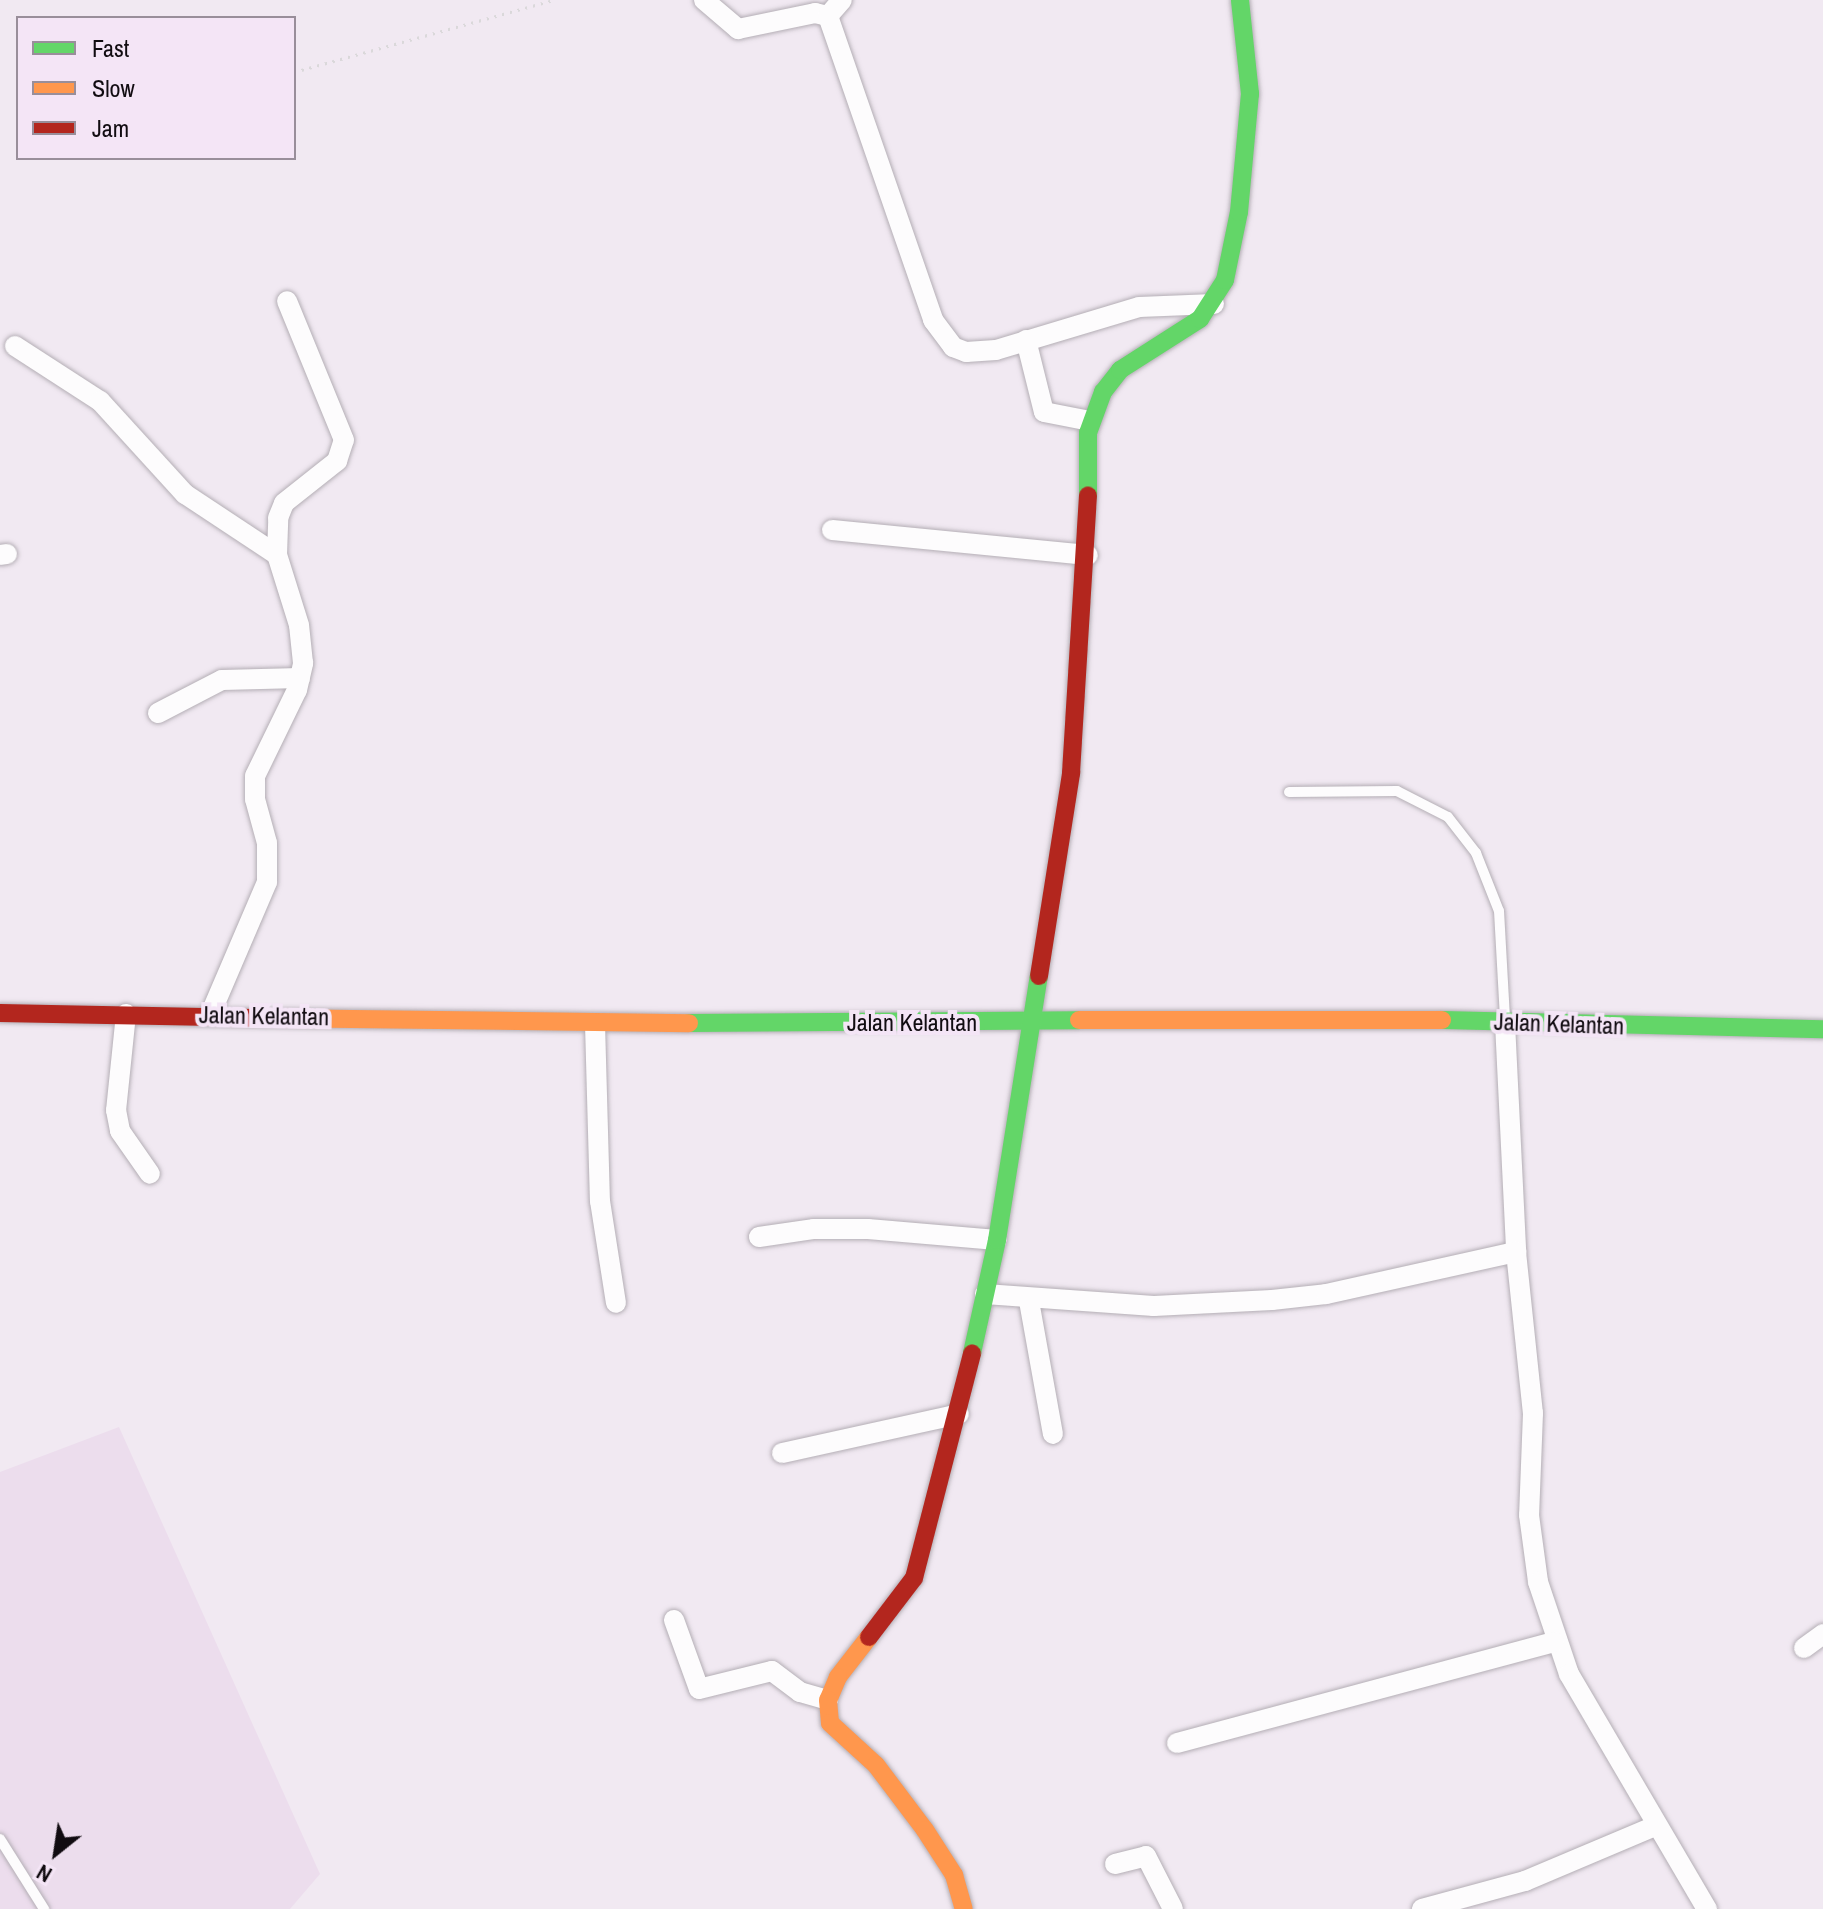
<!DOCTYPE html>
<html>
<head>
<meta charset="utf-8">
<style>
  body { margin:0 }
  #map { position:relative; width:1823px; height:1909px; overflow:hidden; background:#f1e9f2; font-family:"Archivo Narrow",sans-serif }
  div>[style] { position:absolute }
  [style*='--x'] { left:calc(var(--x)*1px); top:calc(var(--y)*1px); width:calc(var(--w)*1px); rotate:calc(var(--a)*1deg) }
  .built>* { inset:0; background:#ecdded }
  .path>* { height:3px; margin-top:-1.5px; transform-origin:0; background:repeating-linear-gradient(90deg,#dad8da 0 2px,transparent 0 8px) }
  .roads { filter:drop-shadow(0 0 2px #b4aeb5) drop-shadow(0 0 2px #b4aeb5) }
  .lane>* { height:10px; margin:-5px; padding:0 5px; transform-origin:5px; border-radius:5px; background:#fdfcfd }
  .street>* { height:20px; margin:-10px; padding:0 10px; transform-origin:10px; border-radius:10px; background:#fdfcfd }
  .fast>* { height:18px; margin:-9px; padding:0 9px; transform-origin:9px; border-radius:9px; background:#63d668 }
  .slow>* { height:18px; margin:-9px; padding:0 9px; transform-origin:9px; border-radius:9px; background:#ff974d }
  .jam>* { height:18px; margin:-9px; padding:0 9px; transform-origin:9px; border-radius:9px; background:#b3261e }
  span { translate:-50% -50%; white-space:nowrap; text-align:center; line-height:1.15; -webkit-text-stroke:8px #f4e5f6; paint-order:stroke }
  .street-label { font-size:24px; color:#110c11 }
  .legend { position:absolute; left:16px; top:16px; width:280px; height:144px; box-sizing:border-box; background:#f4e5f6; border:2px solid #998e9a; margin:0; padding:10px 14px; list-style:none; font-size:24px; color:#110c11 }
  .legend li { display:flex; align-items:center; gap:16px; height:40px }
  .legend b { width:40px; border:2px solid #998e9a }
  .north { position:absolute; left:16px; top:1813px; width:80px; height:80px; -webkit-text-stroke:6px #f4e5f6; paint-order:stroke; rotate:210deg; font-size:22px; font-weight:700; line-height:32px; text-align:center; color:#110c11 }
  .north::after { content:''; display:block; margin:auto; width:28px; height:36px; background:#110c11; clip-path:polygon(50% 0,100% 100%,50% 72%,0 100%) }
</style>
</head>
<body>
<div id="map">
  <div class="built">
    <div style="clip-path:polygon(119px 1427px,320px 1874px,290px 1909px,0 1909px,0 1472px)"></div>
  </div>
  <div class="path">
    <div style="--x:294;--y:72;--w:269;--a:-15.5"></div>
  </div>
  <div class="roads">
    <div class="lane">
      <div style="--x:1289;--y:792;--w:108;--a:-0.5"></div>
      <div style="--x:1397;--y:791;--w:57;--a:27"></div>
      <div style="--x:1448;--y:817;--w:46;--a:52.1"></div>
      <div style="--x:1476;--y:853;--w:62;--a:68.4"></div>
      <div style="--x:1499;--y:911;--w:106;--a:86.8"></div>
      <div style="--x:0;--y:1839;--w:83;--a:57.8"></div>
    </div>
    <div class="street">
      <div style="--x:704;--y:0;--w:45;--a:40.5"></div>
      <div style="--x:738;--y:29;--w:79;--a:-11.7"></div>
      <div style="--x:815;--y:13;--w:13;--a:13"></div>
      <div style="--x:828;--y:16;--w:322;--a:70.9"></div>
      <div style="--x:933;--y:320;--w:34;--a:53"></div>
      <div style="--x:953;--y:347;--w:14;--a:21"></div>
      <div style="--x:966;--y:352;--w:30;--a:-4"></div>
      <div style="--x:996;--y:350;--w:149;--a:-16.7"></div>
      <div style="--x:1139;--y:307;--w:75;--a:-2.3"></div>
      <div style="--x:828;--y:16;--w:21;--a:-49"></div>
      <div style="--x:1026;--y:340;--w:74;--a:76"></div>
      <div style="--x:1044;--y:412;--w:47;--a:11.1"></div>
      <div style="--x:15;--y:346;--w:101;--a:32.9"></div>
      <div style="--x:100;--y:401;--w:126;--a:47.6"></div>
      <div style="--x:185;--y:494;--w:110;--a:33.5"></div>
      <div style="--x:832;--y:530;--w:257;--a:5.6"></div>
      <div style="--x:0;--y:555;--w:7;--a:-8"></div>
      <div style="--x:158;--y:713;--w:72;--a:-27.3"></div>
      <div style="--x:222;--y:680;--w:78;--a:-1.5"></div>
      <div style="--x:126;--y:1014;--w:97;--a:95.9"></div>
      <div style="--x:116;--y:1110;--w:21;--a:79"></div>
      <div style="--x:120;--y:1131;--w:52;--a:55.1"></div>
      <div style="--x:210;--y:1015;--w:145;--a:-66.8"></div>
      <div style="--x:267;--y:882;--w:39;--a:-90"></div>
      <div style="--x:267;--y:843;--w:46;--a:-105.3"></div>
      <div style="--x:255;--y:799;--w:23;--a:-90"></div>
      <div style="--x:255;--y:776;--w:96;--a:-64"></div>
      <div style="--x:297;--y:690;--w:28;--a:-77"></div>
      <div style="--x:303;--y:663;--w:38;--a:-96"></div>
      <div style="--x:299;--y:625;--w:73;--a:-107.4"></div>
      <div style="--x:277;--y:555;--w:37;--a:-88"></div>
      <div style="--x:278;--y:518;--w:16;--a:-68"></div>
      <div style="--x:284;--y:503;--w:68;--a:-38.4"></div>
      <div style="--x:337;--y:461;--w:22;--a:-72"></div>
      <div style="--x:344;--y:440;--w:150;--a:-112.3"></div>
      <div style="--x:1505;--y:1023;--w:229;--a:87.2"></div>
      <div style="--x:1516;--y:1252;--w:162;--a:84"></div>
      <div style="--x:1533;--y:1413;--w:102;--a:92.2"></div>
      <div style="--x:1529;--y:1515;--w:68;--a:82.3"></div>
      <div style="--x:1538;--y:1582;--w:97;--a:71.4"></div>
      <div style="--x:1569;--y:1674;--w:273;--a:59.6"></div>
      <div style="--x:595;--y:1024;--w:177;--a:88.4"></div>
      <div style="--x:600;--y:1201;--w:103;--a:81.1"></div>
      <div style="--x:759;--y:1237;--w:56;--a:-8.3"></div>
      <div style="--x:814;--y:1229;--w:54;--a:0"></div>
      <div style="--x:868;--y:1229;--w:129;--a:4.9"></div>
      <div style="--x:985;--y:1294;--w:169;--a:4.1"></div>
      <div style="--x:1154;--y:1306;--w:118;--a:-2.9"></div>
      <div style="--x:1272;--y:1300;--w:54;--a:-6.3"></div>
      <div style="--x:1326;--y:1294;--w:195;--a:-12.5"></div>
      <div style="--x:1029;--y:1301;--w:135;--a:79.8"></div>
      <div style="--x:782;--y:1453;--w:181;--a:-12.4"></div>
      <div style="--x:674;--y:1620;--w:73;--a:70.1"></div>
      <div style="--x:699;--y:1689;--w:75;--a:-13.9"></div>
      <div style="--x:772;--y:1671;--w:35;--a:37"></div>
      <div style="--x:800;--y:1692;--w:29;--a:16"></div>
      <div style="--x:1804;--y:1648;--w:24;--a:-36"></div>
      <div style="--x:1177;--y:1743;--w:390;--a:-15"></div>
      <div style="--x:1115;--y:1864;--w:32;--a:-14"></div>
      <div style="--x:1146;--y:1856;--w:59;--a:63"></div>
      <div style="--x:1422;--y:1909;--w:107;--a:-15.2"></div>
      <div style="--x:1525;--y:1881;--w:141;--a:-22.9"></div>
    </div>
    <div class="fast">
      <div style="--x:1088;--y:496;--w:63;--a:-90"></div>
      <div style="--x:1088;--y:433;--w:44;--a:-69.9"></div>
      <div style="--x:1103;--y:392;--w:28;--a:-52"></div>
      <div style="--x:1120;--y:370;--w:95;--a:-32.5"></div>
      <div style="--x:1200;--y:319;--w:46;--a:-57.3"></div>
      <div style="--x:1225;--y:280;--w:69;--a:-78.4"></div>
      <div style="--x:1239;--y:212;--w:119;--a:-84.7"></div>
      <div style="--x:1250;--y:94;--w:95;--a:-96.1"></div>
      <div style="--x:1442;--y:1020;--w:381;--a:1.4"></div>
      <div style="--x:689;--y:1023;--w:390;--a:-0.4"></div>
      <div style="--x:972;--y:1353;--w:116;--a:-77.5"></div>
      <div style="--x:997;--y:1240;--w:267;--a:-81"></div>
    </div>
    <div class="slow">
      <div style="--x:267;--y:1018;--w:422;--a:0.7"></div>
      <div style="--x:1079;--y:1020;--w:363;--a:0"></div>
      <div style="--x:869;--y:1637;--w:51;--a:127.8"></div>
      <div style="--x:838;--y:1677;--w:25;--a:113"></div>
      <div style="--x:828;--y:1700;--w:23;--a:85"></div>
      <div style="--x:830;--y:1723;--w:62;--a:42.4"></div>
      <div style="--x:876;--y:1765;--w:81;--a:53"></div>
      <div style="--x:925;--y:1830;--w:54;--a:57.2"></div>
      <div style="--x:954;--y:1875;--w:35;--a:74"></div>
    </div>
    <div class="jam">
      <div style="--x:1039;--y:976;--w:206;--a:-81"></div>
      <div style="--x:1071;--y:773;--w:278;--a:-86.5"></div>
      <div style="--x:0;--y:1013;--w:267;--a:1.1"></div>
      <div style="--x:869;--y:1637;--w:74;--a:-52.7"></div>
      <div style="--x:914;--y:1578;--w:232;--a:-75.5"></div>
    </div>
  </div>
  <div class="street-label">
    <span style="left:264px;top:1016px;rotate:1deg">Jalan Kelantan</span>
    <span style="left:912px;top:1023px">Jalan Kelantan</span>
    <span style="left:1559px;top:1024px;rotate:2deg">Jalan Kelantan</span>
  </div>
  <ul class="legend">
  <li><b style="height:10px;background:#63d668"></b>Fast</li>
  <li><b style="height:10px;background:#ff974d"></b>Slow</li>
  <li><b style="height:10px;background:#b3261e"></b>Jam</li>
  </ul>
  <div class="north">N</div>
</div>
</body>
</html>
